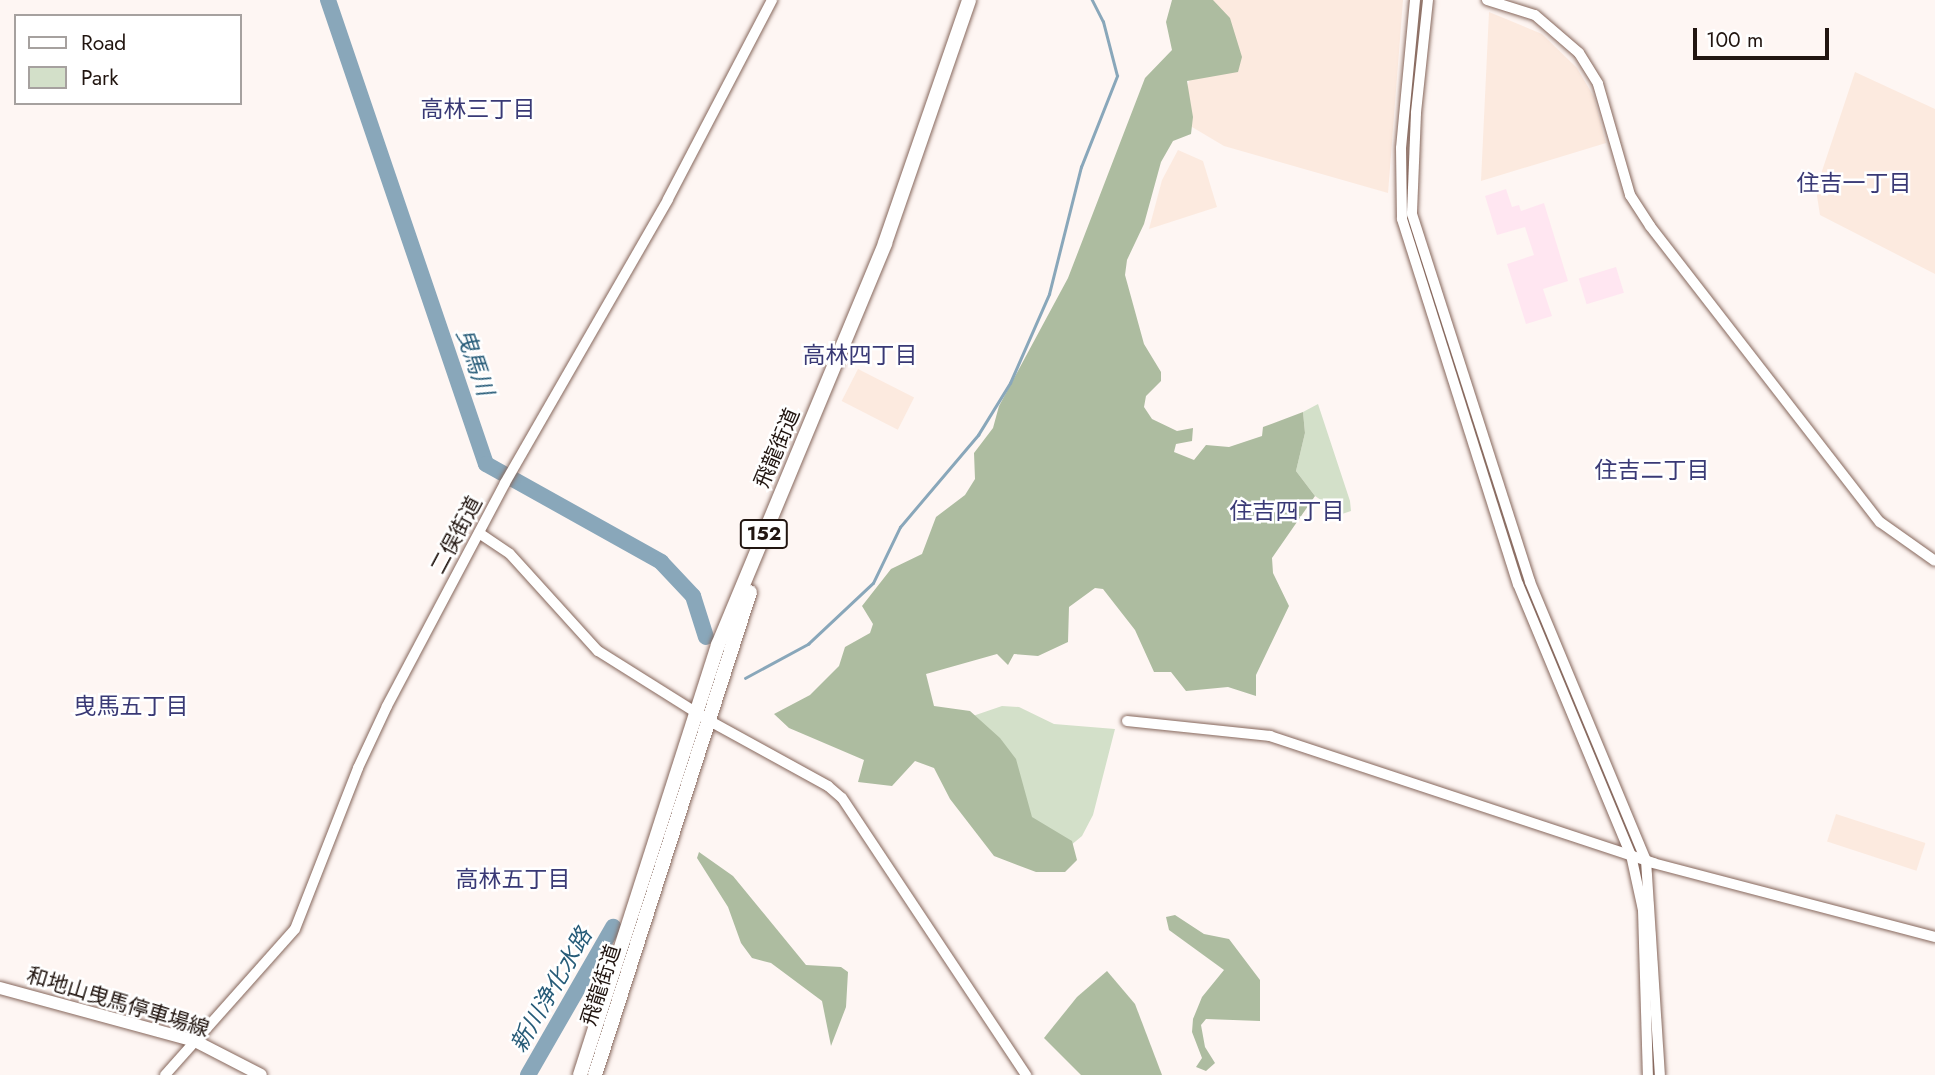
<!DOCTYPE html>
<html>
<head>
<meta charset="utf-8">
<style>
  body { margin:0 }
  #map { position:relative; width:1935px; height:1075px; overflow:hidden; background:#fef6f3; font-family:Jost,"Noto Sans JP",sans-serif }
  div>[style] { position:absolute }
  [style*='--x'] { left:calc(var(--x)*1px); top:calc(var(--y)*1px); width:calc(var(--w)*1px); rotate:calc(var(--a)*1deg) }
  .industrial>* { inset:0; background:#ffe6f1; transform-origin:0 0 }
  .education>* { inset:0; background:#fceadf; transform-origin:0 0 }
  .green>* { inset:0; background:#d3e0c9 }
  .forest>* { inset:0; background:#adbca0 }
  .stream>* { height:2.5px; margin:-1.25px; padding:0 1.25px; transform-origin:1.25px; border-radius:1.25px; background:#89a7ba }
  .river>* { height:16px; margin:-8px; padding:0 8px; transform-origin:8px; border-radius:8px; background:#89a7ba }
  .roads { filter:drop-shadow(0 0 2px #86675c) drop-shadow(0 0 2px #86675c) }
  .minor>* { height:10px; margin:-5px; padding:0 5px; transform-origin:5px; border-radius:5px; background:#fff }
  .major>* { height:12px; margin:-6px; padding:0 6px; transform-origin:6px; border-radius:6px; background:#fff }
  .highway>* { height:14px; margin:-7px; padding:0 7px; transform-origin:7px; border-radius:7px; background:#fff }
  span { translate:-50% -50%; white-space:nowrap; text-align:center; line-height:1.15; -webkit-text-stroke:5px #fff; paint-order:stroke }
  .shield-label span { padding:2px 5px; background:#fff; border:2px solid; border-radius:5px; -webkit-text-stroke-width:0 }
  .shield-label { font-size:19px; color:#211510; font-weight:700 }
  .street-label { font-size:21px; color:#211510 }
  .neighbourhood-label { font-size:23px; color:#393975 }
  .water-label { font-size:23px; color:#265b78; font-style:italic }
  .legend { position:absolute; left:14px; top:14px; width:228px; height:91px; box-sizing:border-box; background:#fff; border:2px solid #a6a19f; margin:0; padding:9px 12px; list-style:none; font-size:21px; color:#211510 }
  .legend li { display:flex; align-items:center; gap:14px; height:35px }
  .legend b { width:35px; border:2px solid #a6a19f }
  .scale { position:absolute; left:1693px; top:28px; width:136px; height:32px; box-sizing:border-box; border:4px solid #211510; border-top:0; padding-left:9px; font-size:21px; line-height:24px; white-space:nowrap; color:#211510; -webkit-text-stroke:5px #fff; paint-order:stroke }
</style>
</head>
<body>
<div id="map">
  <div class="industrial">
    <div style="clip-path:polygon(1506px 189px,1512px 207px,1519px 205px,1521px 211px,1544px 203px,1568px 281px,1543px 289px,1552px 316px,1526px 324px,1507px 264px,1534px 255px,1525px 227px,1497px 235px,1485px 196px)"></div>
    <div style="left:1616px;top:267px;width:27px;height:39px;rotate:73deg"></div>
  </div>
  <div class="education">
    <div style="clip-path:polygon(1209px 0,1403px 0,1388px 193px,1224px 146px,1187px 124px,1188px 85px)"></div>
    <div style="clip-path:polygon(1489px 12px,1542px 34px,1577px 68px,1594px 97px,1606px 143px,1481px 181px)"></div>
    <div style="clip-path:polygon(1855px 72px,1935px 109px,1935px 274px,1820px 215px,1817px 196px,1822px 171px)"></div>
    <div style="clip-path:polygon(1178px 150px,1203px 161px,1217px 207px,1149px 229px,1162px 180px)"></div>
    <div style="left:858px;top:369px;width:63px;height:36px;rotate:27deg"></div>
    <div style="left:1836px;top:814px;width:94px;height:29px;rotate:18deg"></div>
  </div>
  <div class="green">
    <div style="clip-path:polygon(1318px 404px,1350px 501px,1351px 511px,1342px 514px,1315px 496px,1296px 471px,1305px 433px,1303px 412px)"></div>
    <div style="clip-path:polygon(1002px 706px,1019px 707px,1054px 724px,1115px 729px,1093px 815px,1082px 836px,1070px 846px,1052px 852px,932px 730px)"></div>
  </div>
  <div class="forest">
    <div style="clip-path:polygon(1172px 0,1213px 0,1230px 18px,1242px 57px,1238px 72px,1187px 81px,1193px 117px,1191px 134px,1173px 141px,1161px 162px,1144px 224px,1127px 260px,1125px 275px,1144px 344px,1161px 372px,1161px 381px,1146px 396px,1144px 407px,1152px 419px,1177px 431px,1193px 428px,1192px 441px,1176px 444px,1174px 452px,1194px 460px,1206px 445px,1229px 447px,1262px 436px,1263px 427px,1303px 412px,1305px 433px,1296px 471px,1315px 496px,1272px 558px,1273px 573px,1289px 606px,1256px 675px,1256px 696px,1228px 687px,1186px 691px,1171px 672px,1154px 672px,1135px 630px,1103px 589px,1095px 588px,1069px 607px,1068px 642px,1038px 656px,1014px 654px,1008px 665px,997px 654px,926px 674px,934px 706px,970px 711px,1000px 738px,1016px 759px,1032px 817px,1072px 841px,1077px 860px,1065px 872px,1036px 872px,994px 856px,950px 799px,934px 768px,915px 761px,892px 786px,858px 782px,864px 760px,789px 728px,774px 714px,810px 695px,839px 666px,845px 647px,870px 633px,873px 624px,862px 606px,891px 569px,922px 554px,936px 517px,965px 495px,975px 479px,974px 453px,993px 428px,999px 406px,1068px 278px,1145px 78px,1172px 50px,1166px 22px)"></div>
    <div style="clip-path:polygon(699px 852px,733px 876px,806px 965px,841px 967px,848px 972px,846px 1007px,831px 1046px,822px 1001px,771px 963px,752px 958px,741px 943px,728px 907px,697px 858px)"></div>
    <div style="clip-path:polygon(1175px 915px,1204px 934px,1229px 939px,1260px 980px,1260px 1021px,1206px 1019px,1201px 1025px,1205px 1047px,1215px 1063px,1206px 1071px,1196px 1067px,1202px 1058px,1192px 1032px,1193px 1019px,1202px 997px,1224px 970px,1169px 930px,1166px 917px)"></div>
    <div style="clip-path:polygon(1107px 971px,1135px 1004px,1162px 1075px,1081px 1075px,1044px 1038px,1077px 997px)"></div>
  </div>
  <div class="stream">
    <div style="--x:745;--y:678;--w:72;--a:-28.4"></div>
    <div style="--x:808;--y:644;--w:89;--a:-43.2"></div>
    <div style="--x:873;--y:583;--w:62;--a:-64.3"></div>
    <div style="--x:900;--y:527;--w:121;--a:-49.7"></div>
    <div style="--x:978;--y:435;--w:61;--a:-58.4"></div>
    <div style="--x:1010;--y:383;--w:97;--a:-66.3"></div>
    <div style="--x:1049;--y:294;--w:131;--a:-75.9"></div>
    <div style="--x:1081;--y:167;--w:98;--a:-68.4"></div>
    <div style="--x:1117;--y:76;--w:56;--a:-104.5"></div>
    <div style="--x:1103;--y:22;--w:25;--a:-117"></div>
  </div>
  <div class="river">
    <div style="--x:328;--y:0;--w:490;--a:71.2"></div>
    <div style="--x:486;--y:464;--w:201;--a:29.2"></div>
    <div style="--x:661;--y:562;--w:47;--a:46.7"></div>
    <div style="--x:693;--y:596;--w:43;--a:72.4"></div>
    <div style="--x:528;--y:1075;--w:171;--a:-60.1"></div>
  </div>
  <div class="roads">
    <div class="minor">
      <div style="--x:1415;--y:0;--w:149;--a:95.4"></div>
      <div style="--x:1401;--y:148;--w:71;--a:89.2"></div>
      <div style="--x:1402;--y:219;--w:383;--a:72.4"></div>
      <div style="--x:1518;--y:584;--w:294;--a:67.4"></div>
      <div style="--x:1631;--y:855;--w:56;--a:77.7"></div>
      <div style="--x:1643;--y:910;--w:165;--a:88.3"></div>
      <div style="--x:1428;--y:0;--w:114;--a:96.1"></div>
      <div style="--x:1416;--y:113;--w:101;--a:92.3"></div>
      <div style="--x:1412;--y:214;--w:386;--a:72.2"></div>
      <div style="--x:1530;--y:582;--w:301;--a:67.4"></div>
      <div style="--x:1646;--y:860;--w:215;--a:86.3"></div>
      <div style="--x:1487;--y:0;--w:50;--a:17.4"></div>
      <div style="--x:1535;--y:15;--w:58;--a:40.8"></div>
      <div style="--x:1579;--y:53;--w:36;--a:58"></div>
      <div style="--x:1598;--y:84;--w:116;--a:73.9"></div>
      <div style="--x:1630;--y:195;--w:37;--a:57"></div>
      <div style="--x:1650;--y:226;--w:375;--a:52.2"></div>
      <div style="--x:1880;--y:522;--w:67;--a:35.3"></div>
      <div style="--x:479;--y:533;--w:37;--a:34"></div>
      <div style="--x:510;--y:554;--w:131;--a:47.8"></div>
      <div style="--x:598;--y:651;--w:130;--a:32.1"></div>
      <div style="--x:708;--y:720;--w:137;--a:28.8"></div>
      <div style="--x:828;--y:786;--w:18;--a:41"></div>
      <div style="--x:842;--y:798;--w:333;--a:56.4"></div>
      <div style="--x:1127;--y:721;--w:144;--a:6"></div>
      <div style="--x:1270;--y:736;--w:404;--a:18.3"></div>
      <div style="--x:1653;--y:863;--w:292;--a:14.7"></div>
      <div style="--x:165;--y:1075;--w:195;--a:-48.3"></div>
      <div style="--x:295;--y:929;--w:173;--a:-68.6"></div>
      <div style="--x:358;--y:768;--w:68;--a:-64.9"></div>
      <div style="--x:387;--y:706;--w:252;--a:-62.1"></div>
      <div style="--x:505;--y:483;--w:327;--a:-60.1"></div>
      <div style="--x:668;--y:199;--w:225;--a:-62.4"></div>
    </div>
    <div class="major">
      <div style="--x:0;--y:988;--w:202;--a:15.2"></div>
      <div style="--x:195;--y:1041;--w:74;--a:27.3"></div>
    </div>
    <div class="highway">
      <div style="--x:580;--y:1075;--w:452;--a:-72.2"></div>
      <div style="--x:718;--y:645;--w:435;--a:-67.4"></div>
      <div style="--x:885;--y:243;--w:257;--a:-70.9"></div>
      <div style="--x:595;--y:1075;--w:507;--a:-72.21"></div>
    </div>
  </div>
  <div class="shield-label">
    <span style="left:764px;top:534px">152</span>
  </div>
  <div class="street-label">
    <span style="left:777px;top:448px;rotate:-67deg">飛龍街道</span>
    <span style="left:456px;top:535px;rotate:-62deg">二俣街道</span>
    <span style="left:601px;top:985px;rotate:-72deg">飛龍街道</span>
    <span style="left:118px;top:1002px;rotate:17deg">和地山曳馬停車場線</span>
  </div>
  <div class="neighbourhood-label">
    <span style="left:478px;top:109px">高林三丁目</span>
    <span style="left:1854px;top:183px">住吉一丁目</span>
    <span style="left:860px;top:355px">高林四丁目</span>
    <span style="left:1652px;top:470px">住吉二丁目</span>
    <span style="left:1287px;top:511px">住吉四丁目</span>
    <span style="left:131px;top:706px">曳馬五丁目</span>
    <span style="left:513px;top:879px">高林五丁目</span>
  </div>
  <div class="water-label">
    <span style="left:475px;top:362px;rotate:71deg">曳馬川</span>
    <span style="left:551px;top:990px;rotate:-60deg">新川浄化水路</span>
  </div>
  <ul class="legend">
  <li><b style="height:9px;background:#fff"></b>Road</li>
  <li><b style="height:19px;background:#d3e0c9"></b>Park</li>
  </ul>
  <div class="scale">100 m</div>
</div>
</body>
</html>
